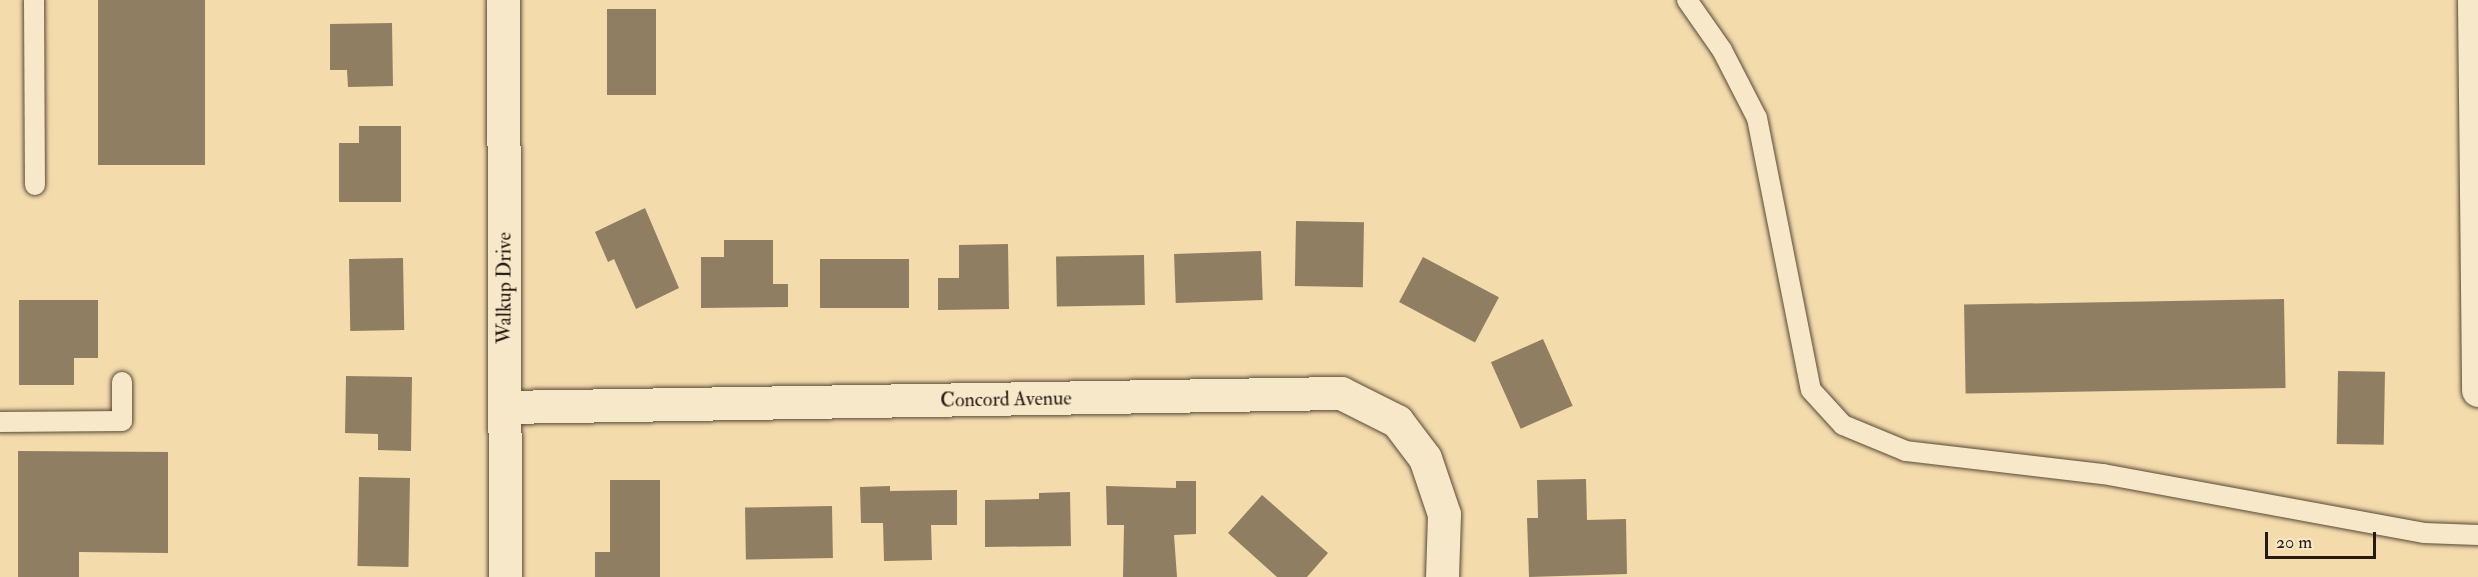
<!DOCTYPE html>
<html>
<head>
<meta charset="utf-8">
<style>
  body { margin:0 }
  #map { position:relative; width:2478px; height:577px; overflow:hidden; background:#f3dbac; font-family:"IM FELL Double Pica",serif }
  div>[style] { position:absolute }
  [style*='--x'] { left:calc(var(--x)*1px); top:calc(var(--y)*1px); width:calc(var(--w)*1px); rotate:calc(var(--a)*1deg) }
  .building>* { inset:0; background:#907e62; transform-origin:0 0 }
  .roads { filter:drop-shadow(0 0 2px #584a38) drop-shadow(0 0 2px #584a38) }
  .service>* { height:20px; margin:-10px; padding:0 10px; transform-origin:10px; border-radius:10px; background:#f7e8c9 }
  .minor>* { height:33px; margin:-16.5px; padding:0 16.5px; transform-origin:16.5px; border-radius:16.5px; background:#f7e8c9 }
  span { translate:-50% -50%; white-space:nowrap; text-align:center; line-height:1.15; -webkit-text-stroke:4.5px #f7e8c9; paint-order:stroke }
  .street-label { font-size:20px; color:#251911 }
  .scale { position:absolute; left:2265px; top:532px; width:111px; height:27px; box-sizing:border-box; border:3px solid #251911; border-top:0; padding-left:8px; font-size:18px; line-height:21px; white-space:nowrap; color:#251911; -webkit-text-stroke:4px #f7e8c9; paint-order:stroke }
</style>
</head>
<body>
<div id="map">
  <div class="building">
    <div style="left:98px;top:0;width:107px;height:165px"></div>
    <div style="left:607px;top:9px;width:49px;height:86px"></div>
    <div style="clip-path:polygon(392px 23px,393px 86px,348px 87px,347px 70px,330px 70px,330px 24px)"></div>
    <div style="clip-path:polygon(359px 126px,401px 126px,401px 202px,339px 202px,339px 143px,359px 143px)"></div>
    <div style="clip-path:polygon(645px 208px,679px 288px,636px 309px,614px 259px,608px 262px,595px 232px)"></div>
    <div style="left:1296px;top:221px;width:68px;height:65px;rotate:1deg"></div>
    <div style="clip-path:polygon(724px 240px,773px 240px,773px 284px,788px 284px,788px 307px,701px 308px,701px 257px,724px 257px)"></div>
    <div style="clip-path:polygon(1008px 244px,1009px 309px,938px 310px,938px 278px,959px 278px,959px 245px)"></div>
    <div style="left:1261px;top:251px;width:49px;height:87px;rotate:88deg"></div>
    <div style="left:1144px;top:255px;width:50px;height:88px;rotate:89deg"></div>
    <div style="left:1423px;top:257px;width:86px;height:51px;rotate:28deg"></div>
    <div style="left:403px;top:258px;width:72px;height:54px;rotate:89deg"></div>
    <div style="left:909px;top:259px;width:49px;height:89px;rotate:90deg"></div>
    <div style="left:2284px;top:299px;width:89px;height:320px;rotate:89deg"></div>
    <div style="clip-path:polygon(19px 300px,98px 300px,98px 358px,74px 358px,74px 385px,19px 385px)"></div>
    <div style="left:1543px;top:339px;width:73px;height:57px;rotate:66deg"></div>
    <div style="left:2338px;top:371px;width:47px;height:73px;rotate:1deg"></div>
    <div style="clip-path:polygon(346px 376px,412px 377px,411px 451px,378px 450px,378px 434px,345px 433px)"></div>
    <div style="clip-path:polygon(18px 451px,168px 452px,168px 553px,79px 552px,79px 577px,18px 577px)"></div>
    <div style="left:359px;top:477px;width:51px;height:89px;rotate:1deg"></div>
    <div style="clip-path:polygon(1586px 479px,1587px 520px,1626px 519px,1627px 574px,1529px 577px,1527px 518px,1538px 518px,1537px 480px)"></div>
    <div style="clip-path:polygon(610px 480px,660px 480px,660px 577px,595px 577px,595px 552px,610px 552px)"></div>
    <div style="clip-path:polygon(1176px 481px,1196px 481px,1196px 534px,1174px 535px,1177px 577px,1123px 577px,1124px 525px,1107px 525px,1106px 486px,1176px 488px)"></div>
    <div style="clip-path:polygon(890px 486px,890px 491px,957px 490px,957px 525px,931px 525px,932px 560px,884px 561px,883px 523px,861px 523px,860px 487px)"></div>
    <div style="clip-path:polygon(1070px 492px,1071px 546px,985px 547px,985px 500px,1039px 499px,1039px 493px)"></div>
    <div style="clip-path:polygon(1262px 495px,1328px 553px,1307px 577px,1277px 577px,1228px 533px)"></div>
    <div style="left:832px;top:506px;width:52px;height:87px;rotate:89deg"></div>
  </div>
  <div class="roads">
    <div class="service">
      <div style="--x:34;--y:0;--w:185;--a:89.7"></div>
      <div style="--x:1687;--y:0;--w:61;--a:55"></div>
      <div style="--x:1722;--y:50;--w:76;--a:62.8"></div>
      <div style="--x:1757;--y:118;--w:277;--a:78.8"></div>
      <div style="--x:1811;--y:390;--w:47;--a:47.6"></div>
      <div style="--x:1843;--y:425;--w:68;--a:22.4"></div>
      <div style="--x:1906;--y:451;--w:198;--a:6.7"></div>
      <div style="--x:2103;--y:474;--w:326;--a:10.4"></div>
      <div style="--x:2424;--y:533;--w:54;--a:2.1"></div>
      <div style="--x:0;--y:422;--w:122;--a:-0.5"></div>
      <div style="--x:122;--y:421;--w:39;--a:-90"></div>
    </div>
    <div class="minor">
      <div style="--x:503;--y:0;--w:577;--a:89.8"></div>
      <div style="--x:2474;--y:0;--w:390;--a:89.4"></div>
      <div style="--x:504;--y:407;--w:837;--a:-0.96"></div>
      <div style="--x:1341;--y:393;--w:63;--a:26.6"></div>
      <div style="--x:1397;--y:421;--w:46;--a:52.9"></div>
      <div style="--x:1425;--y:458;--w:59;--a:71.3"></div>
      <div style="--x:1444;--y:514;--w:63;--a:91.8"></div>
    </div>
  </div>
  <div class="street-label">
    <span style="left:504px;top:288px;rotate:-90deg">Walkup Drive</span>
    <span style="left:1006px;top:399px;rotate:-1deg">Concord Avenue</span>
  </div>
  <div class="scale">20 m</div>
</div>
</body>
</html>
